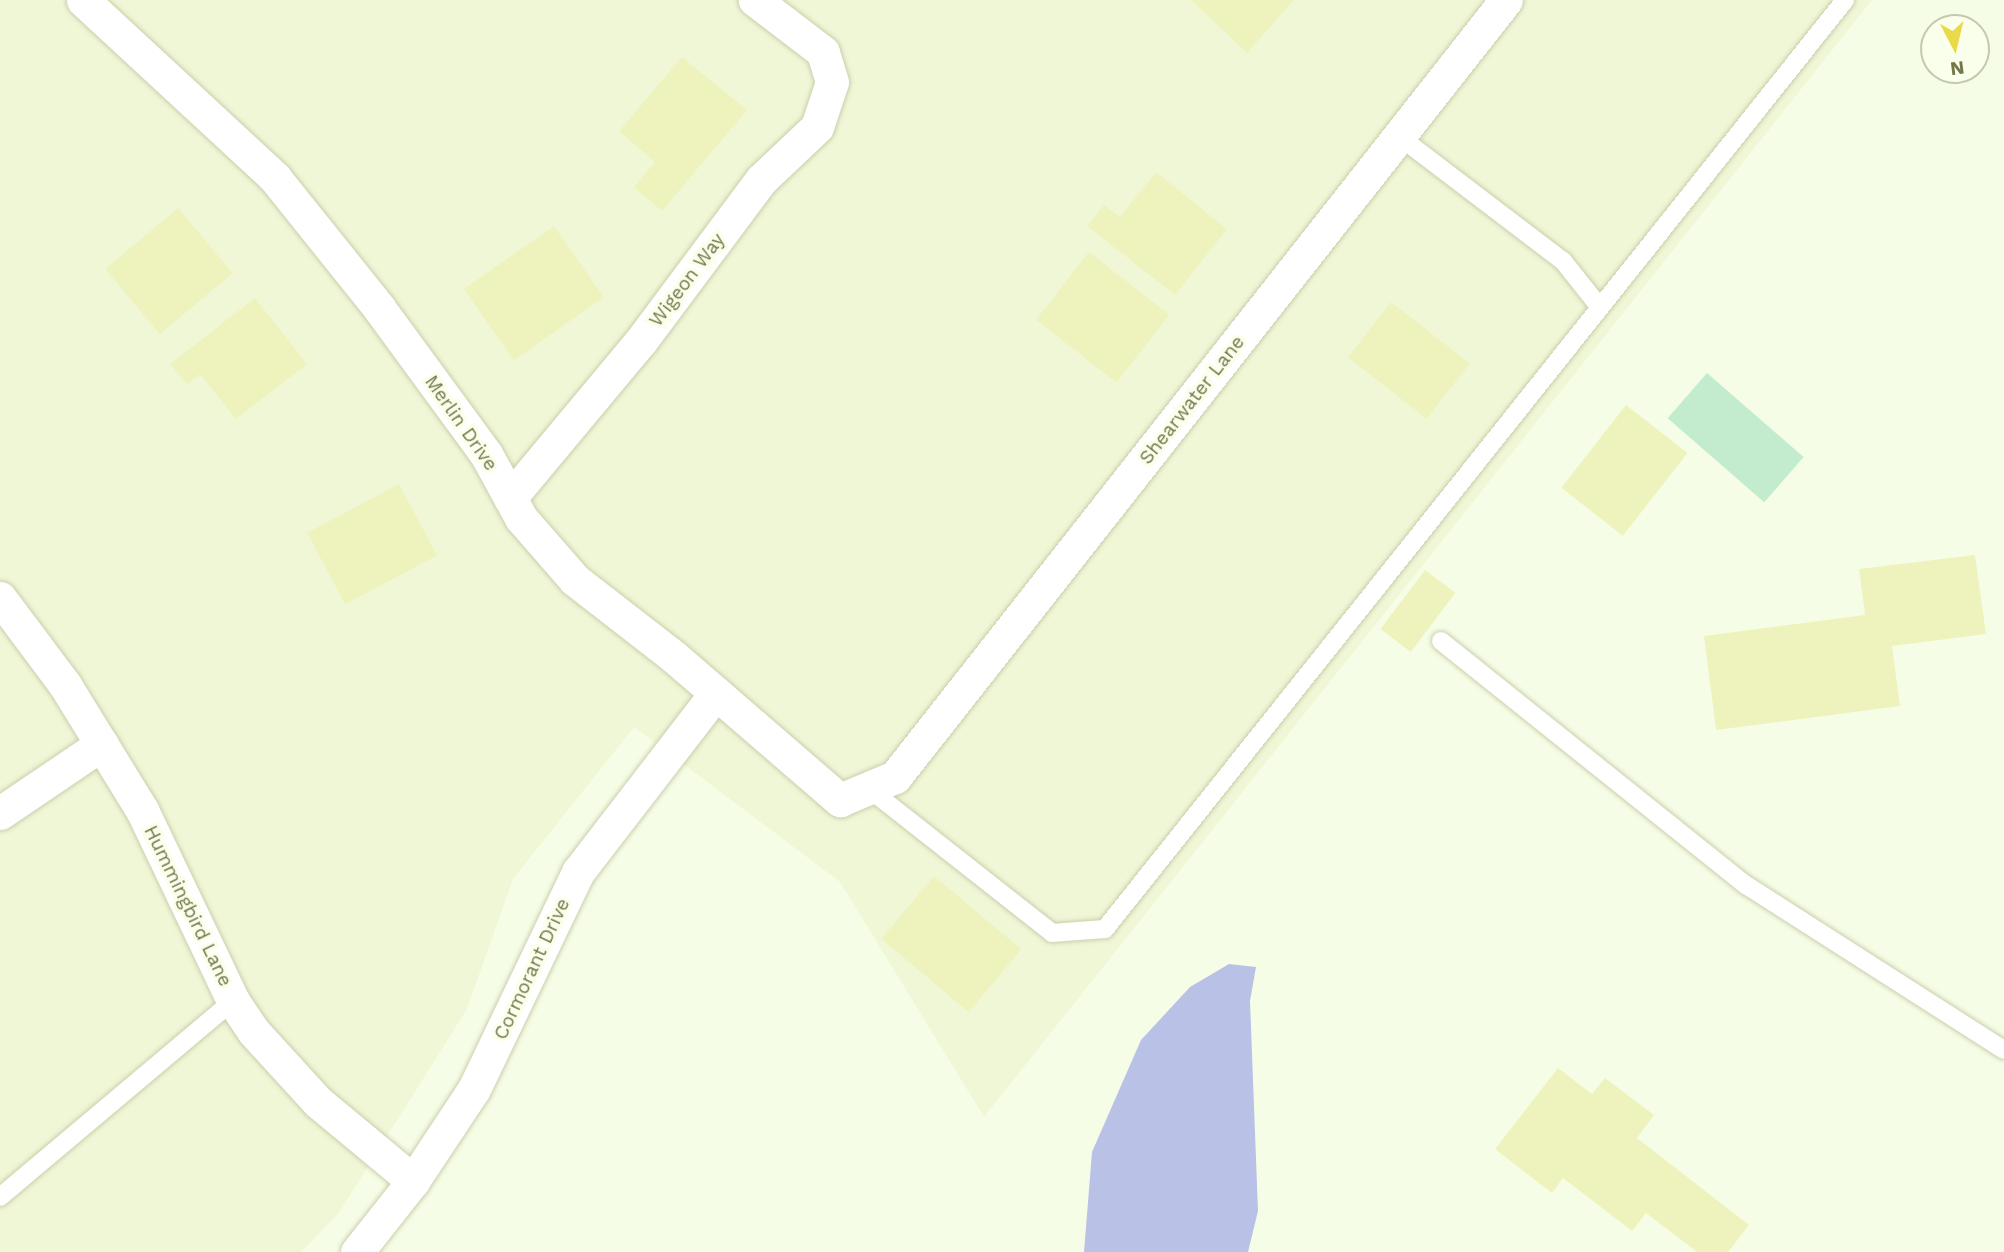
<!DOCTYPE html>
<html>
<head>
<meta charset="utf-8">
<style>
  body { margin:0 }
  #map { position:relative; width:2004px; height:1252px; overflow:hidden; background:#f6fde6; font-family:"Work Sans",sans-serif }
  div>[style] { position:absolute }
  [style*='--x'] { left:calc(var(--x)*1px); top:calc(var(--y)*1px); width:calc(var(--w)*1px); rotate:calc(var(--a)*1deg) }
  .residential>* { inset:0; background:#f0f7d7 }
  .green>* { inset:0; background:#c3ebce; transform-origin:0 0 }
  .water>* { inset:0; background:#b9c1e7 }
  .building>* { inset:0; background:#eef3bd; transform-origin:0 0 }
  .roads { filter:drop-shadow(0 0 2px #cacfac) drop-shadow(0 0 2px #cacfac) }
  .lane>* { height:18px; margin:-9px; padding:0 9px; transform-origin:9px; border-radius:9px; background:#fff }
  .street>* { height:33px; margin:-16.5px; padding:0 16.5px; transform-origin:16.5px; border-radius:16.5px; background:#fff }
  span { translate:-50% -50%; white-space:nowrap; text-align:center; line-height:1.15; -webkit-text-stroke:7px #faffec; paint-order:stroke }
  .street-label { font-size:19px; color:#75774a }
  .north { position:absolute; left:1920px; top:14px; width:70px; height:70px; box-sizing:border-box; background:#faffec; border:2px solid #c5c9ab; border-radius:50%; rotate:173deg; font-size:19px; font-weight:700; line-height:28px; text-align:center; color:#75774a }
  .north::after { content:''; display:block; margin:auto; width:24px; height:32px; background:#e9da49; clip-path:polygon(50% 0,100% 100%,50% 72%,0 100%) }
</style>
</head>
<body>
<div id="map">
  <div class="residential">
    <div style="clip-path:polygon(0 0,1872px 0,984px 1117px,840px 882px,634px 727px,513px 879px,467px 1009px,338px 1214px,301px 1252px,0 1252px)"></div>
  </div>
  <div class="green">
    <div style="left:1707px;top:373px;width:128px;height:60px;rotate:41deg"></div>
  </div>
  <div class="water">
    <div style="clip-path:polygon(1229px 964px,1256px 967px,1250px 1001px,1258px 1211px,1248px 1252px,1084px 1252px,1092px 1152px,1141px 1040px,1190px 987px)"></div>
  </div>
  <div class="building">
    <div style="clip-path:polygon(1191px 0,1294px 0,1247px 53px)"></div>
    <div style="clip-path:polygon(682px 57px,747px 110px,662px 211px,634px 187px,655px 162px,619px 131px)"></div>
    <div style="clip-path:polygon(1156px 172px,1227px 229px,1175px 295px,1087px 226px,1104px 205px,1120px 217px)"></div>
    <div style="left:178px;top:208px;width:85px;height:95px;rotate:50deg"></div>
    <div style="left:554px;top:226px;width:87px;height:110px;rotate:55deg"></div>
    <div style="left:1089px;top:252px;width:102px;height:86px;rotate:38deg"></div>
    <div style="clip-path:polygon(255px 298px,307px 364px,236px 419px,200px 374px,187px 384px,170px 364px)"></div>
    <div style="left:1391px;top:302px;width:100px;height:70px;rotate:38deg"></div>
    <div style="left:1626px;top:405px;width:78px;height:105px;rotate:38deg"></div>
    <div style="left:399px;top:484px;width:81px;height:104px;rotate:62deg"></div>
    <div style="clip-path:polygon(1975px 555px,1986px 634px,1892px 646px,1900px 706px,1716px 730px,1704px 636px,1865px 615px,1859px 569px)"></div>
    <div style="left:1425px;top:570px;width:38px;height:74px;rotate:37deg"></div>
    <div style="left:934px;top:876px;width:114px;height:82px;rotate:40deg"></div>
    <div style="clip-path:polygon(1558px 1068px,1592px 1094px,1605px 1078px,1654px 1115px,1637px 1138px,1749px 1225px,1728px 1252px,1697px 1252px,1646px 1213px,1632px 1231px,1563px 1178px,1552px 1193px,1495px 1149px)"></div>
  </div>
  <div class="roads">
    <div class="lane">
      <div style="--x:1400;--y:137;--w:205;--a:37.3"></div>
      <div style="--x:1563;--y:261;--w:56;--a:51.5"></div>
      <div style="--x:1441;--y:641;--w:391;--a:38.7"></div>
      <div style="--x:1746;--y:885;--w:306;--a:32.6"></div>
      <div style="--x:868;--y:788;--w:234;--a:38.2"></div>
      <div style="--x:1052;--y:933;--w:53;--a:-4.3"></div>
      <div style="--x:1105;--y:929;--w:1188;--a:-51.46"></div>
      <div style="--x:0;--y:1197;--w:304;--a:-40.1"></div>
    </div>
    <div class="street">
      <div style="--x:83;--y:0;--w:262;--a:42.8"></div>
      <div style="--x:275;--y:178;--w:166;--a:51.3"></div>
      <div style="--x:379;--y:308;--w:181;--a:53.8"></div>
      <div style="--x:486;--y:454;--w:73;--a:61.3"></div>
      <div style="--x:521;--y:518;--w:82;--a:48.9"></div>
      <div style="--x:575;--y:580;--w:124;--a:37.8"></div>
      <div style="--x:673;--y:656;--w:221;--a:40.8"></div>
      <div style="--x:840;--y:800;--w:60;--a:-22.7"></div>
      <div style="--x:895;--y:777;--w:988;--a:-51.82"></div>
      <div style="--x:510;--y:498;--w:204;--a:-50.2"></div>
      <div style="--x:641;--y:341;--w:201;--a:-53.3"></div>
      <div style="--x:761;--y:180;--w:77;--a:-43.4"></div>
      <div style="--x:817;--y:127;--w:47;--a:-71.6"></div>
      <div style="--x:832;--y:82;--w:31;--a:-107"></div>
      <div style="--x:823;--y:52;--w:86;--a:-142.6"></div>
      <div style="--x:0;--y:598;--w:109;--a:53.2"></div>
      <div style="--x:65;--y:685;--w:147;--a:58.4"></div>
      <div style="--x:142;--y:810;--w:212;--a:64.5"></div>
      <div style="--x:233;--y:1001;--w:37;--a:56"></div>
      <div style="--x:254;--y:1032;--w:95;--a:47.6"></div>
      <div style="--x:318;--y:1102;--w:124;--a:39.7"></div>
      <div style="--x:0;--y:813;--w:123;--a:-34.1"></div>
      <div style="--x:357;--y:1252;--w:90;--a:-51.7"></div>
      <div style="--x:413;--y:1181;--w:110;--a:-56.5"></div>
      <div style="--x:474;--y:1089;--w:241;--a:-64.4"></div>
      <div style="--x:578;--y:872;--w:226;--a:-52.4"></div>
    </div>
  </div>
  <div class="street-label">
    <span style="left:687px;top:280px;rotate:-53deg">Wigeon Way</span>
    <span style="left:1192px;top:400px;rotate:-52deg">Shearwater Lane</span>
    <span style="left:461px;top:423px;rotate:55deg">Merlin Drive</span>
    <span style="left:188px;top:906px;rotate:64deg">Hummingbird Lane</span>
    <span style="left:532px;top:969px;rotate:-65deg">Cormorant Drive</span>
  </div>
  <div class="north">N</div>
</div>
</body>
</html>
